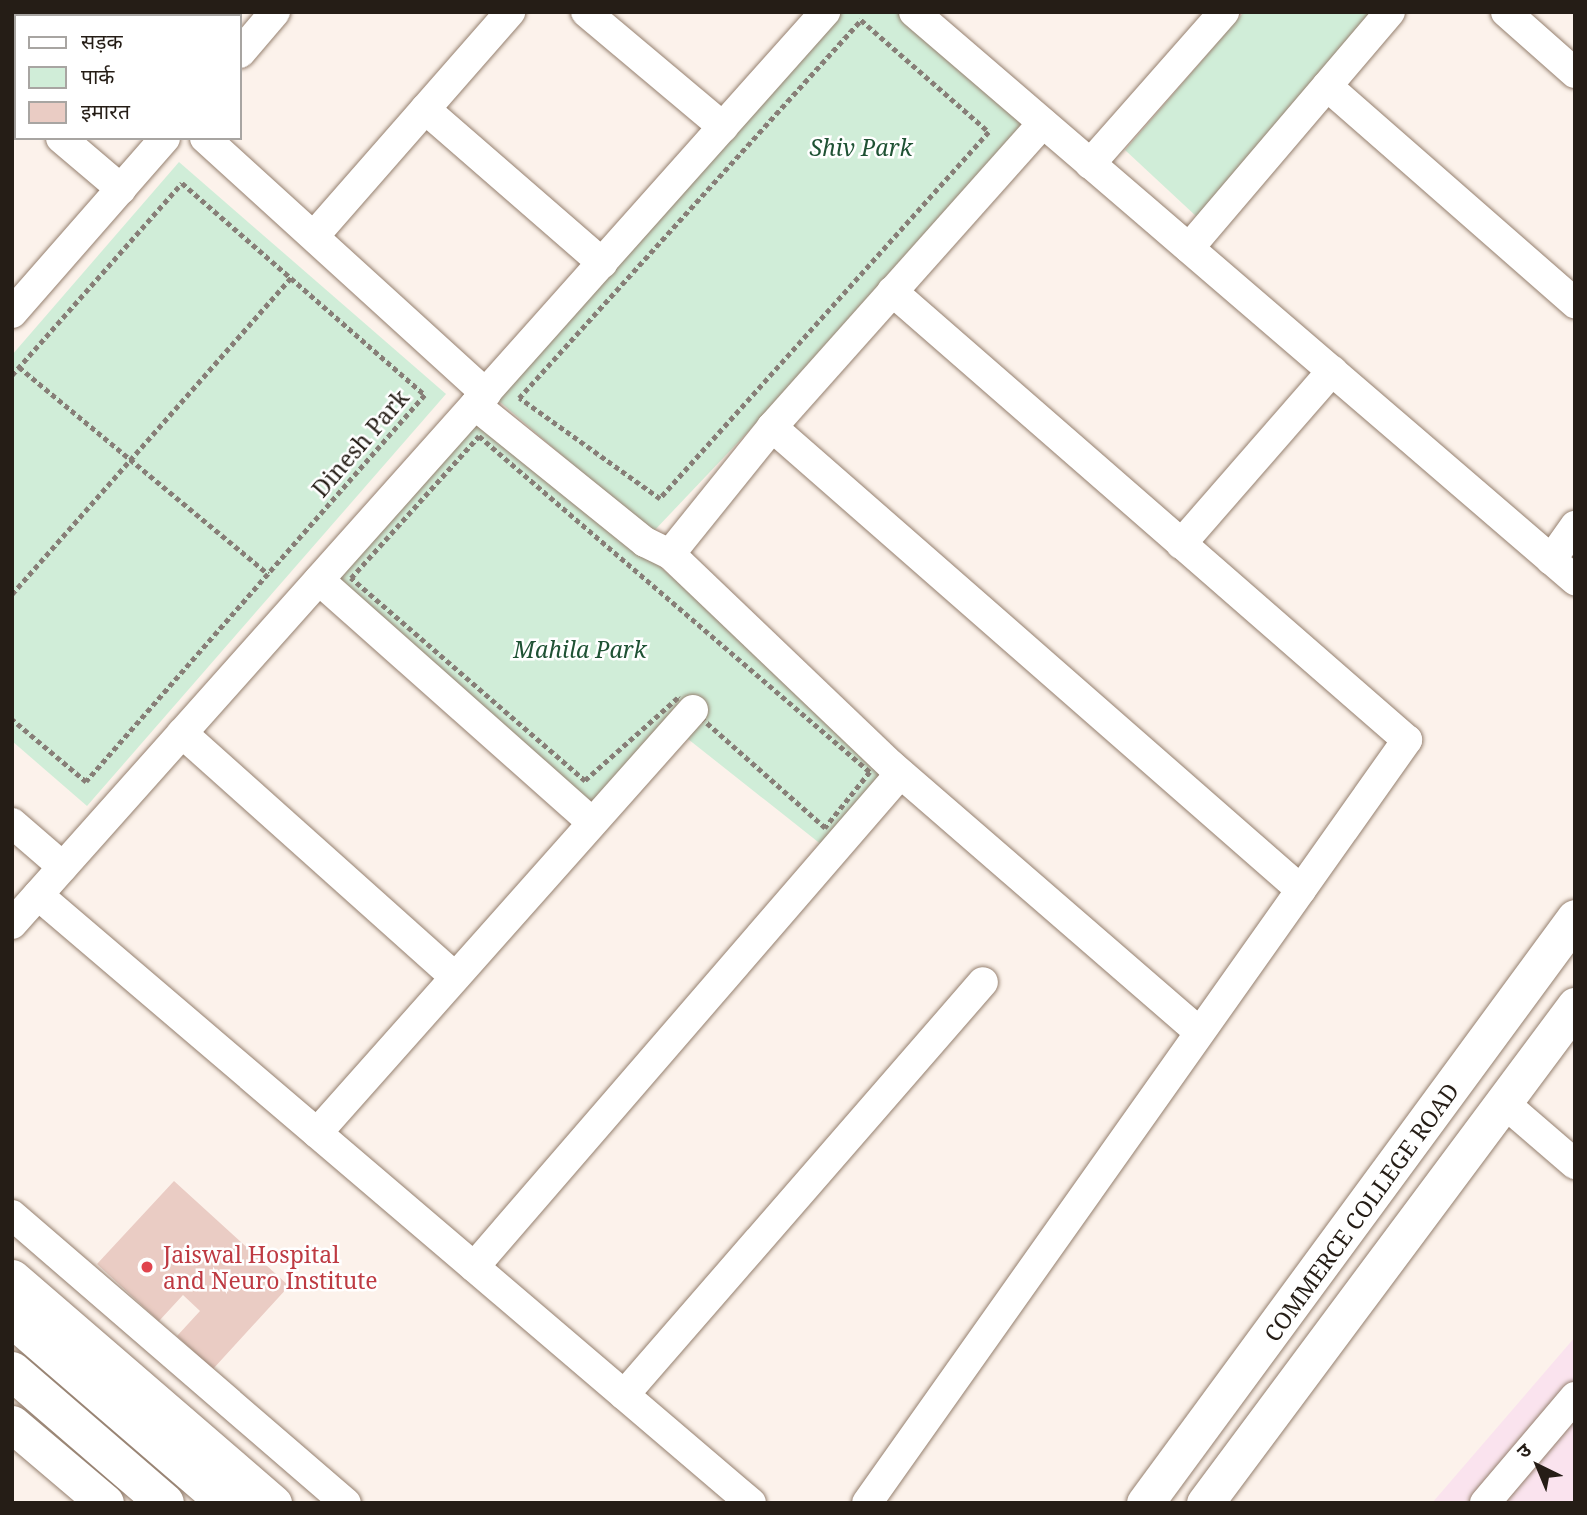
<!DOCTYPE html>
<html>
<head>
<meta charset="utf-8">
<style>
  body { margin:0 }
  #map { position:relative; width:1587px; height:1515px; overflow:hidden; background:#fcf2eb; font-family:"Noto Serif","Noto Sans Devanagari",serif }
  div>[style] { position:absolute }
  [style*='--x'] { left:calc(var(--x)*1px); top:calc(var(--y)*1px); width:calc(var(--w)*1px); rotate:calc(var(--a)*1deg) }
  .industrial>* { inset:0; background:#fae3ee }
  .green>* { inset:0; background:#d0edd8 }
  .building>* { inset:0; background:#eaccc4 }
  .path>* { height:4.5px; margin-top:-2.25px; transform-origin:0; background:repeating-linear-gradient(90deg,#877e77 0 5px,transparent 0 8.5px) }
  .roads { filter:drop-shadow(0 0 2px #95806f) drop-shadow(0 0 2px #95806f) }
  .minor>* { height:30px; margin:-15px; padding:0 15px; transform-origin:15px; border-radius:15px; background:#fff }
  .tertiary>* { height:37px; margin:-18.5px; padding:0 18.5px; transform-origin:18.5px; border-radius:18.5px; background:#fff }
  .primary>* { height:38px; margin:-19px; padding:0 19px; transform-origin:19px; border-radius:19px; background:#fff }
  .dots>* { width:19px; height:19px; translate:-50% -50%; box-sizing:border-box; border:4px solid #fff; border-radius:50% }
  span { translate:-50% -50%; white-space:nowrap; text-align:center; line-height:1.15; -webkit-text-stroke:5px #fff; paint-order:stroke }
  .park-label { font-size:23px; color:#1f5234; font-style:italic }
  .street-label { font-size:23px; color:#251d16 }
  .health-label { font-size:23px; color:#be3a42 }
  .left { translate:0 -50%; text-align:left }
  .frame { position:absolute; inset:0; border:14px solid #251d16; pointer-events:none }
  .legend { position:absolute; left:14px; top:14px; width:228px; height:126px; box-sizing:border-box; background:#fff; border:2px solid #a8a5a2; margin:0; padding:9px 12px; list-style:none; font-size:21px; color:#251d16 }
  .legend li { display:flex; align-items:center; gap:14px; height:35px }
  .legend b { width:35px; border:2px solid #a8a5a2 }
  .north { position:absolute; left:1503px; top:1431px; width:70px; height:70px; -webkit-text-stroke:5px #fff; paint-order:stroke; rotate:317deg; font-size:19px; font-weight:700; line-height:28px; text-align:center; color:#251d16 }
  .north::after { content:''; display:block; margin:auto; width:24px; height:32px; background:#251d16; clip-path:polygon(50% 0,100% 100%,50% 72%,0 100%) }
</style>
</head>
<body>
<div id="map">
  <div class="industrial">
    <div style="clip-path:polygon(1575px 1337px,1575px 1503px,1432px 1503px)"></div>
  </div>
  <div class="green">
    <div style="clip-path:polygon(828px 12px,910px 12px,1040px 124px,652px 533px,491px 394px)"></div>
    <div style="clip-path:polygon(1244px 12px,1372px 12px,1197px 217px,1125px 150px)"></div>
    <div style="clip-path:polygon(179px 162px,446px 394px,87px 806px,12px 741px,12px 355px)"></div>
    <div style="clip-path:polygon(476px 409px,891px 765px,832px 853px,669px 724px,589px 809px,329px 580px)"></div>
  </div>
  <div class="building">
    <div style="clip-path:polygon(174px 1181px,289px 1286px,213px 1369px,177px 1336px,200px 1311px,183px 1295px,159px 1321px,97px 1264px)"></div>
  </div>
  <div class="path">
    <div style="--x:861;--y:20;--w:170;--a:41.2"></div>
    <div style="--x:989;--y:132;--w:493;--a:131.9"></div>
    <div style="--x:660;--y:499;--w:173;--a:-144.4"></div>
    <div style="--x:519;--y:398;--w:510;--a:-47.86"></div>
    <div style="--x:19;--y:367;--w:324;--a:39.7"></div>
    <div style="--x:12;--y:375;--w:256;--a:-48.5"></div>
    <div style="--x:182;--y:183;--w:322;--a:41.1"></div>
    <div style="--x:425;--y:395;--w:514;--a:131.22"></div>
    <div style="--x:86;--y:782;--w:97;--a:-140"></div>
    <div style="--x:479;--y:436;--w:516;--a:40.67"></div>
    <div style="--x:870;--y:772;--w:72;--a:128.8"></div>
    <div style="--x:825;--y:828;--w:196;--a:-138.5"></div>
    <div style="--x:678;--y:698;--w:125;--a:138.3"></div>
    <div style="--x:585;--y:781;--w:310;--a:-139.1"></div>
    <div style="--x:351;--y:578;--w:191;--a:-48"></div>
    <div style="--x:12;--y:594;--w:422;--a:-48.6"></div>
  </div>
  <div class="roads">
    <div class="minor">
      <div style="--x:60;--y:12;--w:6;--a:45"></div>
      <div style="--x:586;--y:12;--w:179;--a:40"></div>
      <div style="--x:914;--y:12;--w:872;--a:40.67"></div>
      <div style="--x:1506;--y:12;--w:92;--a:41.5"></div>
      <div style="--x:240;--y:53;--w:54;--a:-49.5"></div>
      <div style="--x:1327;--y:86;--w:330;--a:41.2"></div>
      <div style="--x:12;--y:96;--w:5;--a:37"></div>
      <div style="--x:425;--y:109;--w:235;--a:41"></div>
      <div style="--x:61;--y:138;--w:79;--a:40.4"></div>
      <div style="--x:205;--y:138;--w:380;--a:42.3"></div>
      <div style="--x:1090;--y:164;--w:203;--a:-48.6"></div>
      <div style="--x:314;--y:236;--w:298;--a:-48.8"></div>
      <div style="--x:1189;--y:248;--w:310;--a:-49.6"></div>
      <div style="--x:12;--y:313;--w:232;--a:-48.8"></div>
      <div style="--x:475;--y:405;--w:218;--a:38.9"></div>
      <div style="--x:645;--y:542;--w:28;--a:26"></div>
      <div style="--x:670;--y:554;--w:306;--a:43.7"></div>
      <div style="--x:891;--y:765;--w:408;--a:40.9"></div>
      <div style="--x:772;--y:427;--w:703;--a:41.19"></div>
      <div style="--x:1181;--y:544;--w:230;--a:-48.9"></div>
      <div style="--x:670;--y:554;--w:163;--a:-51.2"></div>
      <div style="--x:772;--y:427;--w:407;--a:-48.3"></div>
      <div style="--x:1551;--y:560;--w:42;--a:-54.8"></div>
      <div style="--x:319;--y:580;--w:365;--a:41.6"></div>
      <div style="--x:182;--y:733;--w:366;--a:41.8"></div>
      <div style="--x:12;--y:823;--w:67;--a:40.8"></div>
      <div style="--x:38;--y:895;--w:937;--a:40.46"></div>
      <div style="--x:12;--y:924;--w:1222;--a:-48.28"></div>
      <div style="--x:1504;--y:1103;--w:94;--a:40.7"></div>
      <div style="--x:317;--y:1133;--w:566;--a:-48.37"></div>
      <div style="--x:12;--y:1215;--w:441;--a:40.8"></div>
      <div style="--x:474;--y:1267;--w:652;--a:-49.17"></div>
      <div style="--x:624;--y:1395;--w:547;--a:-49"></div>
      <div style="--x:867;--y:1503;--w:935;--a:-54.71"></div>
      <div style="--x:1407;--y:740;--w:683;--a:-138.92"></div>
      <div style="--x:1485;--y:1503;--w:139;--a:-49.7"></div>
    </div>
    <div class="tertiary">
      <div style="--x:12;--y:1278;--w:345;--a:40.8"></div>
      <div style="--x:12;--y:1424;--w:122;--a:40.3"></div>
      <div style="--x:1145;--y:1503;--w:726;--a:-53.68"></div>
      <div style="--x:1205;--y:1503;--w:620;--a:-53.33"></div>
    </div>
    <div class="primary">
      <div style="--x:12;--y:1318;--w:283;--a:40.8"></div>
      <div style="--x:12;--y:1371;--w:202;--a:40.8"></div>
    </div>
  </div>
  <div class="dots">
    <div style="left:147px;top:1267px;background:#e0444e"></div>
  </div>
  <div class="park-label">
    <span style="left:861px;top:147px">Shiv Park</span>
    <span style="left:580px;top:649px">Mahila Park</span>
  </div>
  <div class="street-label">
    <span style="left:360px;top:443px;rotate:-49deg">Dinesh Park</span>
    <span style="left:1361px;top:1212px;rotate:-54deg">COMMERCE COLLEGE ROAD</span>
  </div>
  <div class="health-label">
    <span class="left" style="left:163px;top:1267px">Jaiswal Hospital<br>and Neuro Institute</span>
  </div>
  <div class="frame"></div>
  <ul class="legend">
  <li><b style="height:9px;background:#fff"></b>सड़क</li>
  <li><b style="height:19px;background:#d0edd8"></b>पार्क</li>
  <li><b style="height:19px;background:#eaccc4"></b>इमारत</li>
  </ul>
  <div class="north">उ</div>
</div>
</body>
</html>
